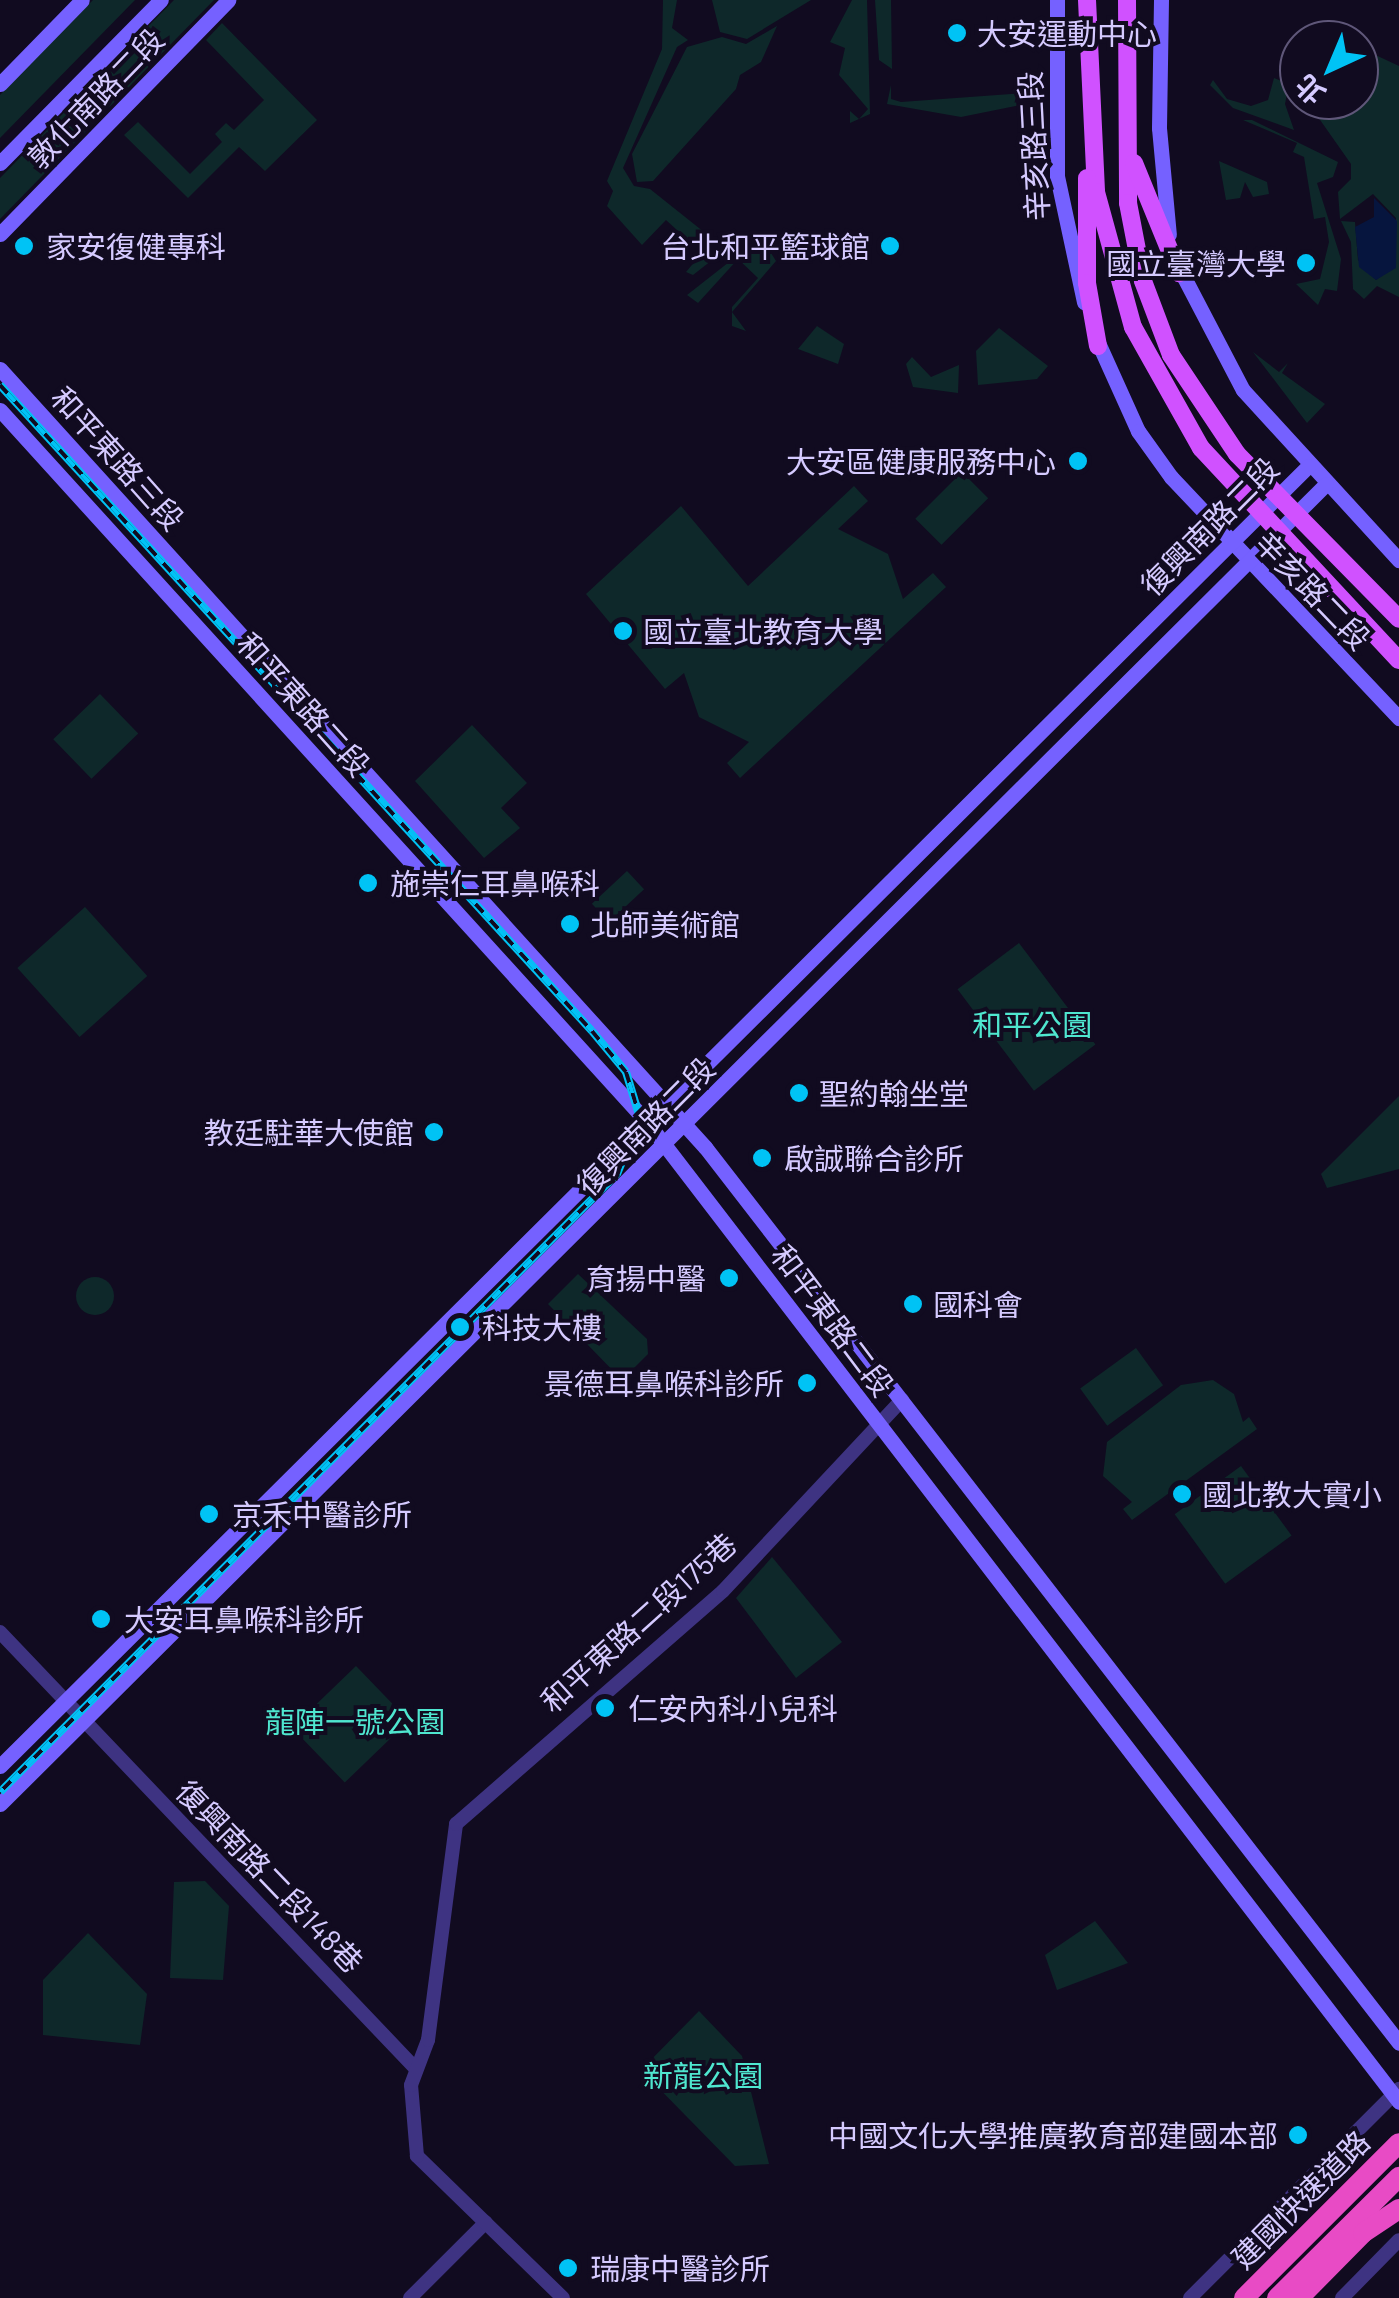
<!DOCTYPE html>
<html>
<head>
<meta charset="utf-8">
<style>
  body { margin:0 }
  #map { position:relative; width:1399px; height:2298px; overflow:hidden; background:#110b20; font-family:Barlow,"Noto Sans TC",sans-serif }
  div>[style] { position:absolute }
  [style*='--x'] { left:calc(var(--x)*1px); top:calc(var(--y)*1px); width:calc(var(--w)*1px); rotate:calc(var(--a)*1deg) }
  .green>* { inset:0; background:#0e282a; transform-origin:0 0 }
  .round { border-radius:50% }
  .water>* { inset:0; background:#06153e }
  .tertiary>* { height:14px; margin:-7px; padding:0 7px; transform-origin:7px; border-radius:7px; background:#3e3382 }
  .secondary>* { height:15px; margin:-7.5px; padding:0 7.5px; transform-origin:7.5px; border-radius:7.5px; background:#7561ff }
  .primary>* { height:18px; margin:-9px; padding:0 9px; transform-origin:9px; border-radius:9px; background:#d051ff }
  .trunk>* { height:20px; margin:-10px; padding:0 10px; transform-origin:10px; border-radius:10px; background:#e84bc5 }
  .rail>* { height:8px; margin-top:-4px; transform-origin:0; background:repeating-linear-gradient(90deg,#110b20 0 11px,#00c3f5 0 22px); box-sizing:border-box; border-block:2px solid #00c3f5 }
  .dots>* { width:28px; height:28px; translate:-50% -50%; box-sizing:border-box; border:5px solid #110b20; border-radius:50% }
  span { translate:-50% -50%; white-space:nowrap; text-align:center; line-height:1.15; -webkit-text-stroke:8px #110b20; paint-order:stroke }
  .poi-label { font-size:30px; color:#d5caff }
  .left { translate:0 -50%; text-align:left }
  .right { translate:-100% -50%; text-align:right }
  .street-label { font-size:30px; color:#d5caff }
  .park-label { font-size:30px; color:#4fe6cf }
  .north { position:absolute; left:1279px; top:20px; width:100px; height:100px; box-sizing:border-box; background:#110b20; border:2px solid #5f5779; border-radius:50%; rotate:224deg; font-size:28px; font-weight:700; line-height:40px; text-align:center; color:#d5caff }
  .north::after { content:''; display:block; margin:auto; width:35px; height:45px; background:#00c3f5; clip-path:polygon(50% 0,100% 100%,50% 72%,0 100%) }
</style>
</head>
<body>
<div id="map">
  <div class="green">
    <div style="clip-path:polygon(93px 0,135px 0,0 138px,0 95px)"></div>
    <div style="clip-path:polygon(174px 0,214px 0,0 219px,0 178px)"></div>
    <div style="clip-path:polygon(663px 0,677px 0,672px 28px,688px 40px,677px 47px,623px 168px,634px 186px,650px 189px,709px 236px,701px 245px,713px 256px,725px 250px,693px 275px,686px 272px,702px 253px,666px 220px,642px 245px,607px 206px,613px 191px,607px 181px,662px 49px)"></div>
    <div style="clip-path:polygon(712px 0,811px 0,747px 39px,720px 32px)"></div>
    <div style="clip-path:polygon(852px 0,867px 0,870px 114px,850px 123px,850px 111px,859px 119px,868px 109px,839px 75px,845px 48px,830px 42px)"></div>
    <div style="clip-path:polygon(875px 0,891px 0,892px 69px,879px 60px)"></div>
    <div style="clip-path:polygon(222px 23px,317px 120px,265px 171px,239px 147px,188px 198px,124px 135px,138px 122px,190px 174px,222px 142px,215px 134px,226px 123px,234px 130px,264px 100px,206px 40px)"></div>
    <div style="clip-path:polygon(777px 26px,761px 62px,740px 75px,736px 89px,653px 181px,637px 182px,632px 154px,687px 47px,722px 37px,746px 44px)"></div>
    <div style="clip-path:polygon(1367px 51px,1399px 66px,1399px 297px,1377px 286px,1364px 299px,1353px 289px,1351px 242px,1341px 221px,1355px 222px,1358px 260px,1376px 280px,1396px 265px,1396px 218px,1373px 194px,1340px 219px,1338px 192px,1351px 179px,1351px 164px,1318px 117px,1323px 104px,1340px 111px,1359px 100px)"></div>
    <div style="clip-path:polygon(1274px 78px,1289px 84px,1285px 104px,1294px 130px,1233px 108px,1210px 85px,1213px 80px,1227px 99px,1251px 106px,1268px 100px)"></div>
    <div style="clip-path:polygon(891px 85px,891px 99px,901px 102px,1025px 93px,1025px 104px,961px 117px,887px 104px)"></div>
    <div style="clip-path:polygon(1243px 120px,1252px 120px,1338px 162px,1333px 177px,1317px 183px,1341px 259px,1337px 291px,1325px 289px,1318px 305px,1296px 284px,1320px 279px,1329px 242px,1325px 217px,1314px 219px,1304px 157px,1293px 152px,1297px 143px)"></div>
    <div style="clip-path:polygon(1219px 161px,1267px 182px,1269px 194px,1253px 197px,1245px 182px,1240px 198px,1226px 200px)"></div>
    <div style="clip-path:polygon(761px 237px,776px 261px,732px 312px,746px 331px,732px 326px,732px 307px,758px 278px,738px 259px,698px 303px,687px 295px)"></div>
    <div style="clip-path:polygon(817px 326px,844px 344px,838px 364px,798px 349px)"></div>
    <div style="clip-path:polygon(999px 328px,1048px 366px,1037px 379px,978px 385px,976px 351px)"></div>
    <div style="clip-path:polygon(1253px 352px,1279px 372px,1288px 363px,1282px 373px,1325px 404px,1307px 423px)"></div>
    <div style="clip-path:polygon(912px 357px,931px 377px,959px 365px,958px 393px,913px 387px,906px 364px)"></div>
    <div style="left:962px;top:472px;width:37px;height:66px;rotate:45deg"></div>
    <div style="clip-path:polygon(854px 486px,868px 501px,838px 529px,888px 554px,903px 599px,933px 573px,946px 587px,740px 778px,727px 763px,749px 742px,699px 717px,684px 673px,665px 689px,586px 594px,681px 506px,748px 586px)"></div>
    <div style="left:100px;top:694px;width:55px;height:65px;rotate:46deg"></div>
    <div style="clip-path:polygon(472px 725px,527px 783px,501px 808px,520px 828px,484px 858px,415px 781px)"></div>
    <div style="left:627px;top:871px;width:25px;height:48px;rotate:47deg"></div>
    <div style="left:85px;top:907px;width:93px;height:91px;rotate:48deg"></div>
    <div style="left:1019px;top:943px;width:127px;height:77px;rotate:53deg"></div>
    <div style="clip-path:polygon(1399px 1096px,1399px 1169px,1327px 1188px,1321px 1174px)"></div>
    <div style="clip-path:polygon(578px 1274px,647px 1339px,648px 1354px,622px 1380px,548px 1304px)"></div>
    <div class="round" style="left:76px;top:1277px;width:38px;height:38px"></div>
    <div style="left:1136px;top:1348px;width:46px;height:69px;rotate:54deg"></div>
    <div style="clip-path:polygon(1213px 1380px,1234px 1394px,1243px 1422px,1249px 1417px,1257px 1429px,1132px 1520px,1123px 1509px,1132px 1502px,1103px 1476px,1107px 1442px,1181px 1385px)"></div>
    <div style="left:1241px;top:1466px;width:86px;height:82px;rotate:54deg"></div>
    <div style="clip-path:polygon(772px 1557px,842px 1642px,796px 1678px,736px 1598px)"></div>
    <div style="left:356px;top:1666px;width:76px;height:89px;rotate:46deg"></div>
    <div style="clip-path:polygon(205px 1881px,229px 1906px,223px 1980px,170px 1978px,174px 1882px)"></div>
    <div style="clip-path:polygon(1095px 1921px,1128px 1963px,1057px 1990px,1045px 1955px)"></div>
    <div style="clip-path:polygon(88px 1933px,147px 1994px,140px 2045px,43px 2035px,43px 1980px)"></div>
    <div style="clip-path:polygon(699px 2011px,742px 2056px,769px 2164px,735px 2166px,641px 2070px)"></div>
  </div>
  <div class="water">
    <div style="clip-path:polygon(1374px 198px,1397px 221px,1396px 268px,1376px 280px,1359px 267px,1355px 227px,1374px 217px)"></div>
  </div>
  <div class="tertiary">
    <div style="--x:0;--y:1632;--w:603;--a:46.41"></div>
    <div style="--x:410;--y:2298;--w:107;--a:-45"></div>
    <div style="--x:563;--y:2298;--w:204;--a:-135.8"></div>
    <div style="--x:417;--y:2156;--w:71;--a:-94.8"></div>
    <div style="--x:411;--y:2085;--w:48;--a:-69.3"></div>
    <div style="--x:428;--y:2040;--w:218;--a:-82.6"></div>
    <div style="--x:456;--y:1824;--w:354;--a:-41.1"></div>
    <div style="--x:723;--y:1591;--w:262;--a:-46.9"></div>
    <div style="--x:1190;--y:2298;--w:296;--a:-45"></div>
    <div style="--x:1342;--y:2298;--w:81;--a:-45.5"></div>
  </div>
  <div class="secondary">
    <div style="--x:1057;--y:0;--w:176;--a:90"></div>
    <div style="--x:1057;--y:176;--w:129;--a:77.9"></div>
    <div style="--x:1161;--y:0;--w:128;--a:90.9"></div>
    <div style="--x:1159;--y:128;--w:107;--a:84.7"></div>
    <div style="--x:0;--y:84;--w:117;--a:-45.7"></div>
    <div style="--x:0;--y:163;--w:229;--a:-45.4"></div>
    <div style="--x:0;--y:234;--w:327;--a:-45.7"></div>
    <div style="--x:1176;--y:262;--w:144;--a:62.4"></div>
    <div style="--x:1243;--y:390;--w:231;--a:47.5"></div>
    <div style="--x:1096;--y:338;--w:102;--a:65.7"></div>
    <div style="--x:1138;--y:431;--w:57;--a:54.3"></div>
    <div style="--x:1171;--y:477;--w:332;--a:46.6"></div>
    <div style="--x:0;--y:369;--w:1050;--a:47.82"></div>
    <div style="--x:705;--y:1147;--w:1133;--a:52.24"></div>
    <div style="--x:0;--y:410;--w:962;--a:47.74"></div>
    <div style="--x:647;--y:1122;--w:1235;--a:52.5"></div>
    <div style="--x:0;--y:1766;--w:1844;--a:-44.82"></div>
    <div style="--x:0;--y:1804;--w:1871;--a:-44.87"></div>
  </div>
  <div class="primary">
    <div style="--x:1087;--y:0;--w:192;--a:87.3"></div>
    <div style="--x:1096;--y:192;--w:140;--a:74.7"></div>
    <div style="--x:1133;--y:327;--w:139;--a:60.7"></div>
    <div style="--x:1201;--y:448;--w:290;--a:47"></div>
    <div style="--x:1127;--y:0;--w:203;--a:89.7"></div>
    <div style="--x:1128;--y:203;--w:79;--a:79.1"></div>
    <div style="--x:1143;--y:281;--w:79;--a:69.3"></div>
    <div style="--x:1171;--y:355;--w:119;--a:56.3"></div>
    <div style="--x:1237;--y:454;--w:231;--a:45.5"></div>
    <div style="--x:1134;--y:163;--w:119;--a:67.8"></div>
    <div style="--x:1087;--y:178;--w:105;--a:90"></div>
    <div style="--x:1087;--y:283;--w:64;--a:80.1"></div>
  </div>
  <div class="trunk">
    <div style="--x:1244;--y:2298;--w:219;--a:-45"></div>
    <div style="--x:1277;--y:2298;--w:172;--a:-44.8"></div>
    <div style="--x:1299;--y:2298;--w:91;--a:-45.4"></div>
    <div style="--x:1363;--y:2233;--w:43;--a:-33.7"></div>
  </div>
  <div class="rail">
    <div style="--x:0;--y:385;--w:876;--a:47.5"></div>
    <div style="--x:592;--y:1031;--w:53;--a:50.3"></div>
    <div style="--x:626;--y:1072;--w:48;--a:73.1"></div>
    <div style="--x:640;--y:1118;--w:61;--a:112.3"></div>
    <div style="--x:617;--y:1174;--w:873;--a:134.95"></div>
  </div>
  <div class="dots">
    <div style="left:957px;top:33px;background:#00c3f5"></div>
    <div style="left:24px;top:246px;background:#00c3f5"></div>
    <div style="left:890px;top:246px;background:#00c3f5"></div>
    <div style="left:1306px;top:263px;background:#00c3f5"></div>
    <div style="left:1078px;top:461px;background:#00c3f5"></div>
    <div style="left:623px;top:631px;background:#00c3f5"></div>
    <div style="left:368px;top:883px;background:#00c3f5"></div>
    <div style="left:570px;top:924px;background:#00c3f5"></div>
    <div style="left:799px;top:1093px;background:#00c3f5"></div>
    <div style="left:434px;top:1132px;background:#00c3f5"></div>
    <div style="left:762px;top:1158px;background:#00c3f5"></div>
    <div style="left:729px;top:1278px;background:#00c3f5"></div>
    <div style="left:913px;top:1304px;background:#00c3f5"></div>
    <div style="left:460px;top:1327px;background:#00c3f5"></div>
    <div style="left:807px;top:1383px;background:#00c3f5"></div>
    <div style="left:1182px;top:1494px;background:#00c3f5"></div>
    <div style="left:209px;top:1514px;background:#00c3f5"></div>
    <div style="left:101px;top:1619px;background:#00c3f5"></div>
    <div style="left:605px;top:1708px;background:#00c3f5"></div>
    <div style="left:1298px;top:2135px;background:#00c3f5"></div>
    <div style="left:568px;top:2268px;background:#00c3f5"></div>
  </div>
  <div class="poi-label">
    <span class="left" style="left:977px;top:33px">大安運動中心</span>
    <span class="left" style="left:46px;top:246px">家安復健專科</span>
    <span class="right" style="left:870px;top:246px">台北和平籃球館</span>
    <span class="right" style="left:1286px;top:263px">國立臺灣大學</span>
    <span class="right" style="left:1056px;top:461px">大安區健康服務中心</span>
    <span class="left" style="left:643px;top:631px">國立臺北教育大學</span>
    <span class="left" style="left:390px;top:883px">施崇仁耳鼻喉科</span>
    <span class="left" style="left:590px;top:924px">北師美術館</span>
    <span class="left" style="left:819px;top:1093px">聖約翰坐堂</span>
    <span class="right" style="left:414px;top:1132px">教廷駐華大使館</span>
    <span class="left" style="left:784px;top:1158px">啟誠聯合診所</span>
    <span class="right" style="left:706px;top:1278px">育揚中醫</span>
    <span class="left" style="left:933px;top:1304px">國科會</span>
    <span class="left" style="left:482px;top:1327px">科技大樓</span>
    <span class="right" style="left:784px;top:1383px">景德耳鼻喉科診所</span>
    <span class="left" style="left:1202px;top:1494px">國北教大實小</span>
    <span class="left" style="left:232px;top:1514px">京禾中醫診所</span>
    <span class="left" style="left:124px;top:1619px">大安耳鼻喉科診所</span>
    <span class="left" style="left:628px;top:1708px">仁安內科小兒科</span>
    <span class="right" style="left:1278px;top:2135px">中國文化大學推廣教育部建國本部</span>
    <span class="left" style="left:590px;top:2268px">瑞康中醫診所</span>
  </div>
  <div class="street-label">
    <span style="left:95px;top:98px;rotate:-46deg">敦化南路二段</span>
    <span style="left:1033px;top:146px;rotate:-93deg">辛亥路三段</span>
    <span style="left:118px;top:458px;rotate:48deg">和平東路三段</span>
    <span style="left:1209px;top:526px;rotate:-45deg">復興南路二段</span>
    <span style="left:1313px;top:590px;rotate:46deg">辛亥路二段</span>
    <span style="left:304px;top:704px;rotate:48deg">和平東路二段</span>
    <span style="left:645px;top:1126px;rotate:-45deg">復興南路二段</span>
    <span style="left:833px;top:1320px;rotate:53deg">和平東路二段</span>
    <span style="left:638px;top:1622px;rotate:-42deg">和平東路二段175巷</span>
    <span style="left:270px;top:1876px;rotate:46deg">復興南路二段148巷</span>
    <span style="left:1300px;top:2199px;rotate:-45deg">建國快速道路</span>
  </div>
  <div class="park-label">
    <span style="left:1032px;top:1024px">和平公園</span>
    <span style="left:355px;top:1721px">龍陣一號公園</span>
    <span style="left:703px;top:2075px">新龍公園</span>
  </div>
  <div class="north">北</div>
</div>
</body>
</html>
